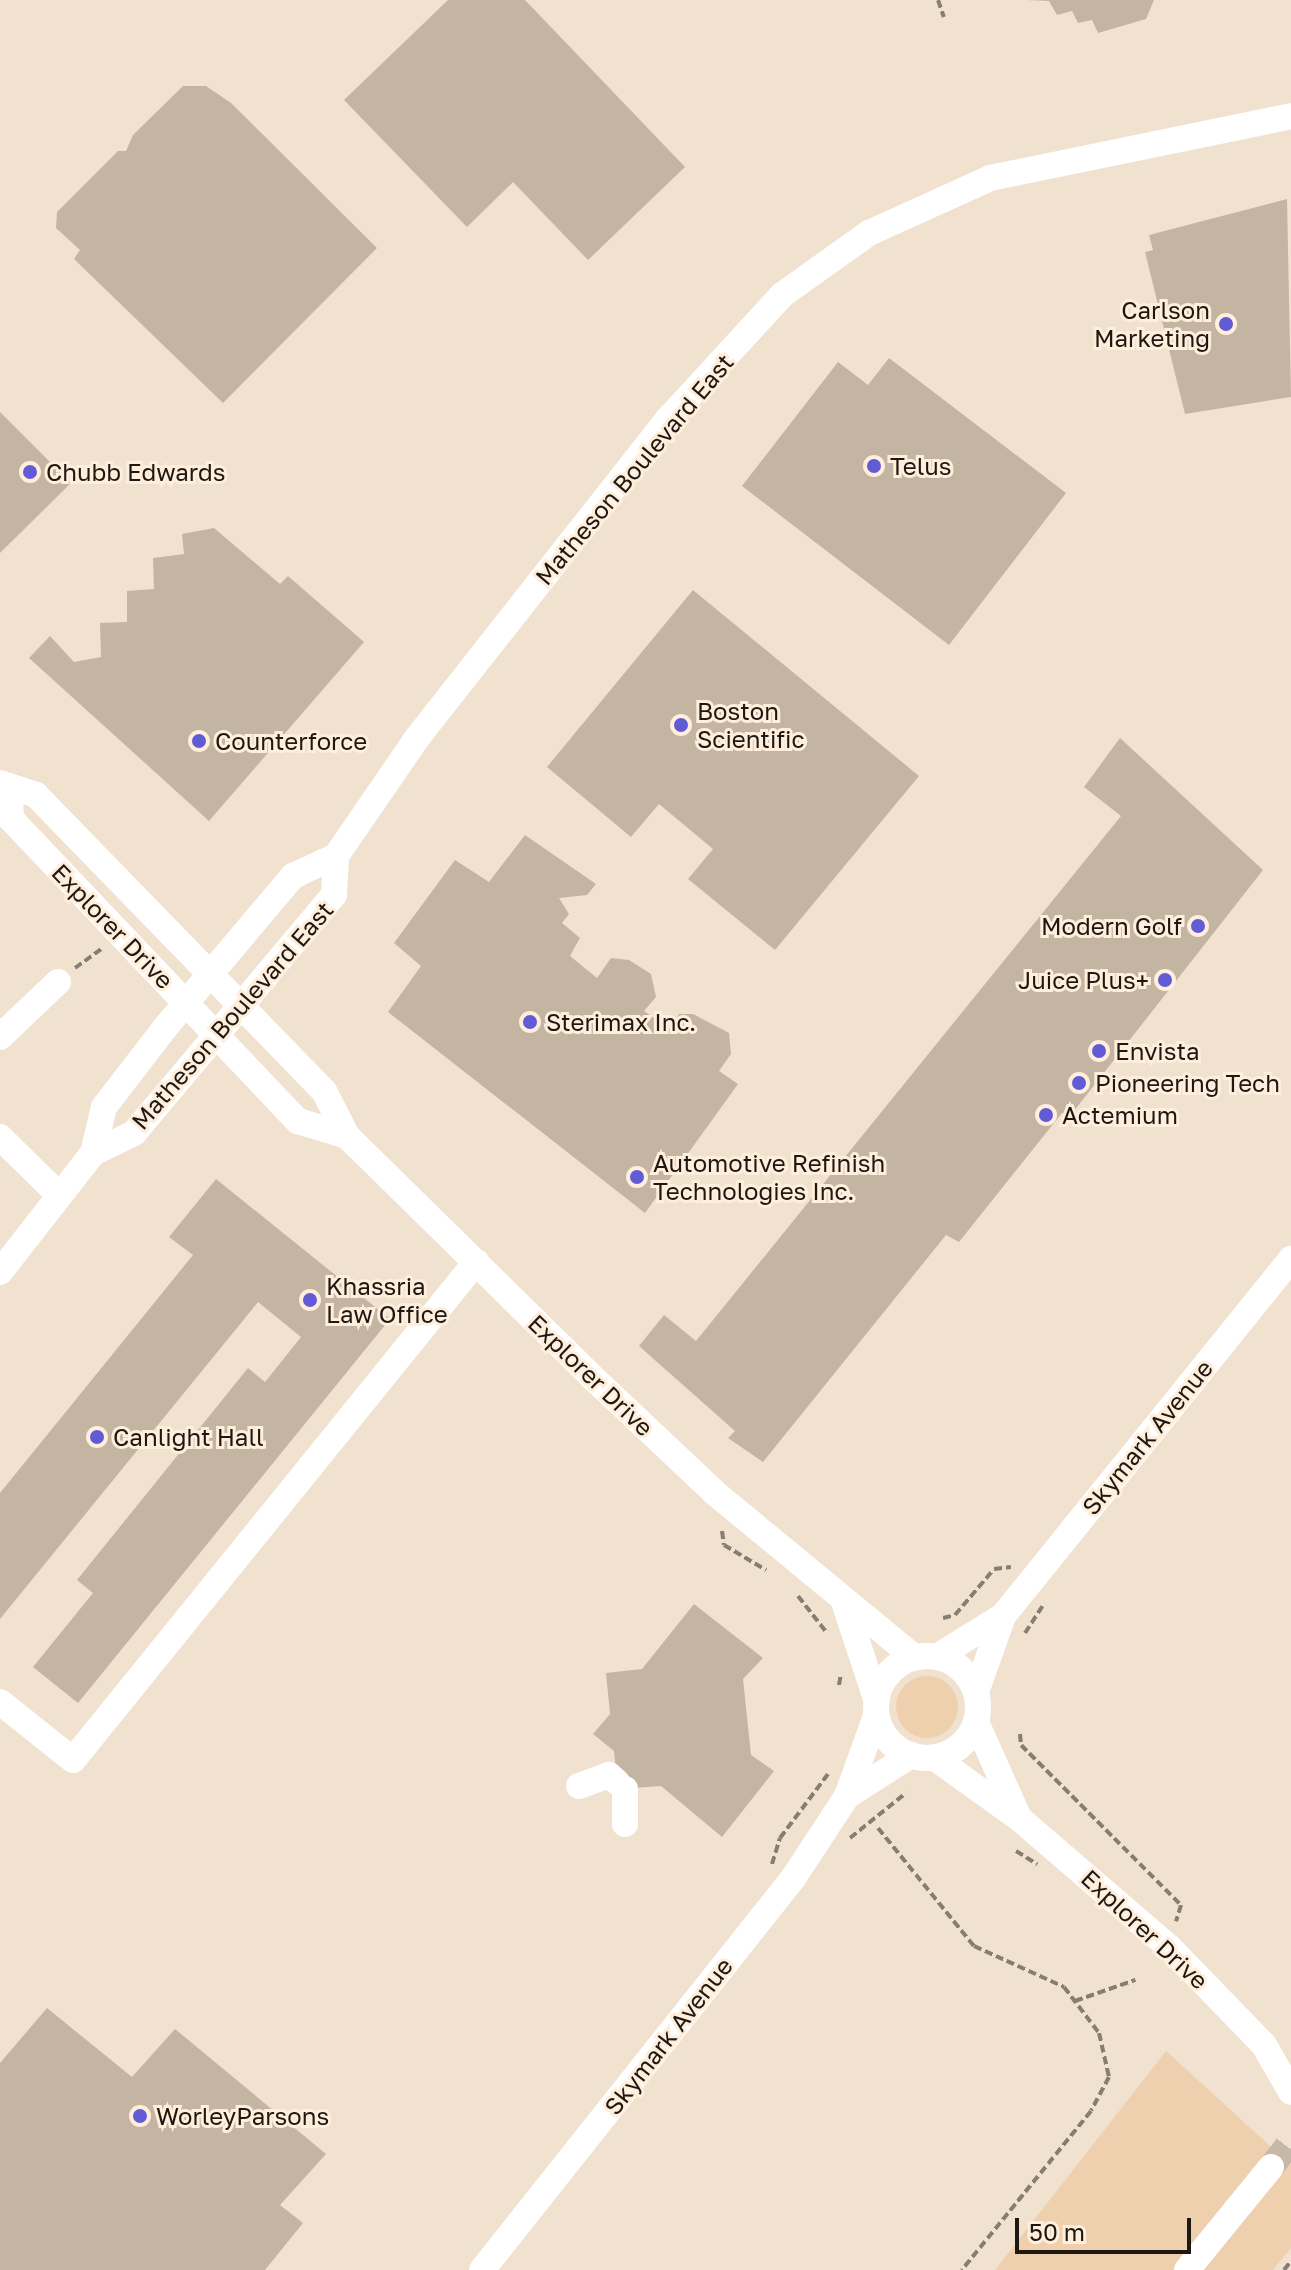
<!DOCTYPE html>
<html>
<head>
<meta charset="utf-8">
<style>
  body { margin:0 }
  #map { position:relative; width:1291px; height:2270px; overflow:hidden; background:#f1e1cf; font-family:"Golos Text",sans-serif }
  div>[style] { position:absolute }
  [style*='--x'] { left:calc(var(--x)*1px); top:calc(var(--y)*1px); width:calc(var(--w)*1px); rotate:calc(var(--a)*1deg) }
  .green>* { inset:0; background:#eed0ae }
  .round { border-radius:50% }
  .building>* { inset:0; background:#c4b5a3 }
  .minor-tunnel>* { height:26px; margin-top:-13px; transform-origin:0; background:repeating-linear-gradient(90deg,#c7b9a9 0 26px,transparent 0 39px) }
  .path>* { height:4px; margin-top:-2px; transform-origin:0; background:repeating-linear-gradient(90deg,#887d71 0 8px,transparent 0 12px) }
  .minor>* { height:26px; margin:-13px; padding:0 13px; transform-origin:13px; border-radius:13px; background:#fff }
  .minor>.ring { margin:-13px; padding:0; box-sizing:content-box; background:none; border:26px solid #fff; border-radius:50% }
  .dots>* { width:22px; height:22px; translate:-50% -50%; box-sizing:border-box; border:4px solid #ffeedc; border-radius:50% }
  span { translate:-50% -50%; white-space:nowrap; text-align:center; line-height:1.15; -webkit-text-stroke:6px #ffeedc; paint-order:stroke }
  .poi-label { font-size:24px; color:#1e1812 }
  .right { translate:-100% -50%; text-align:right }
  .left { translate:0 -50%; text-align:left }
  .street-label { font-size:24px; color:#1e1812 }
  .scale { position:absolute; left:1015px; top:2218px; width:176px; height:36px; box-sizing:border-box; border:4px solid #1e1812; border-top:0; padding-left:10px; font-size:24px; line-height:28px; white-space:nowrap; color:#1e1812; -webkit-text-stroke:6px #ffeedc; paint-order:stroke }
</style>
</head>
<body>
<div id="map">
  <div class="green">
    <div class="round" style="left:896px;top:1676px;width:62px;height:62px"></div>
    <div style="clip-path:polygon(1166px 2051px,1291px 2165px,1291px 2248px,1273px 2270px,995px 2270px)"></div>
  </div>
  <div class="building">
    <div style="clip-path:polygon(448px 0,525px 0,685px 167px,588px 260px,513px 182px,467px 227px,344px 100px)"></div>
    <div style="clip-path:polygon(1026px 0,1154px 0,1146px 19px,1098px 33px,1092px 20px,1078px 23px,1072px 11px,1057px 15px,1049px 1px)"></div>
    <div style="clip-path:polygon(183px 86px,206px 86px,231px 103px,377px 248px,223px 403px,74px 259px,80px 250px,56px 228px,57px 212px,118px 151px,126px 151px,133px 135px)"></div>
    <div style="clip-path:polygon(1287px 199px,1291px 397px,1185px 414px,1145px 252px,1153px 250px,1149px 235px)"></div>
    <div style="clip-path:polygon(889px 358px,1066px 493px,949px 645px,742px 486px,838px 362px,868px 385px)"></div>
    <div style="clip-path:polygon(0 412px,71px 483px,0 553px)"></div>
    <div style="clip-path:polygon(214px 528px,280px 584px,288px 576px,364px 642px,209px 821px,29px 658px,50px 636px,74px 662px,101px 657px,100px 623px,127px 622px,127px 591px,154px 589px,153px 558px,184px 554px,182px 534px)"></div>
    <div style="clip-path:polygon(693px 590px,919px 776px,775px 950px,688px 879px,713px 849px,659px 804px,631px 837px,547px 767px)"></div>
    <div style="clip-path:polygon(1120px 738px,1263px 870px,1070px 1116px,1062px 1113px,959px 1242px,946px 1235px,763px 1462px,728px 1438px,735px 1431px,639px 1346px,664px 1315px,696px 1341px,1121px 816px,1084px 787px)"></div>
    <div style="clip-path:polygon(525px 835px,596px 884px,587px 895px,559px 898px,569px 914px,562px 923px,580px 938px,570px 956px,597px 978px,611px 958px,629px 960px,651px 974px,656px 997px,644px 1011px,670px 1029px,679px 1014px,693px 1014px,729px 1033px,731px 1054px,719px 1071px,738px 1084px,645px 1213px,388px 1012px,421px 966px,394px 943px,455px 860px,489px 882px)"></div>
    <div style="clip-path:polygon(216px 1179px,390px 1319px,78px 1703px,33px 1667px,93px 1593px,77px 1580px,248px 1368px,265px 1382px,301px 1337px,258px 1302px,0 1619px,0 1493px,193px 1255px,169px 1237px)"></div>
    <div style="clip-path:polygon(694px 1604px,763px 1658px,743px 1679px,751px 1755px,774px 1771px,722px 1837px,661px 1786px,618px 1789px,614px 1751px,593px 1734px,610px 1714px,606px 1673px,642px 1669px)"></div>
    <div style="clip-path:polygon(47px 2008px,132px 2077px,175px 2029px,326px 2154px,280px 2205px,303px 2223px,265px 2270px,0 2270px,0 2063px)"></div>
  </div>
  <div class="minor-tunnel">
    <div style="--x:1271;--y:2167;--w:33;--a:-52"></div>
  </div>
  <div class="path">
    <div style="--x:938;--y:0;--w:18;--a:71"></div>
    <div style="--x:75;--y:968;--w:34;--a:-36"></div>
    <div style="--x:722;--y:1531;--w:14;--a:82"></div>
    <div style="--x:724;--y:1545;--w:49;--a:30.8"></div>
    <div style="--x:798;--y:1596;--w:47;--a:51.9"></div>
    <div style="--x:943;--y:1618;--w:12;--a:-14"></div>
    <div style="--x:955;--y:1615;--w:60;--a:-49.7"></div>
    <div style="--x:994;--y:1569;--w:17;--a:-7"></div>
    <div style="--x:1025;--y:1633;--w:35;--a:-57"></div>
    <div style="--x:839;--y:1685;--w:11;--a:-80"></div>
    <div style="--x:1020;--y:1734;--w:11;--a:85"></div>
    <div style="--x:1021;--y:1745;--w:226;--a:45"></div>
    <div style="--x:1181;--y:1905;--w:17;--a:107"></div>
    <div style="--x:878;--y:1828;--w:152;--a:50.9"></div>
    <div style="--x:974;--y:1946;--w:99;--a:24.5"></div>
    <div style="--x:1064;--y:1987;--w:58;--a:52.7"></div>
    <div style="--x:1099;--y:2033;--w:45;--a:77.2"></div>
    <div style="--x:1109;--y:2077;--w:38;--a:118"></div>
    <div style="--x:1091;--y:2111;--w:205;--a:129.1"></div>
    <div style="--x:850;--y:1838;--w:72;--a:-38.8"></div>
    <div style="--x:1016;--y:1851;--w:25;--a:32"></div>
    <div style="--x:772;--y:1864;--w:27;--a:-73"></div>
    <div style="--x:780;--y:1838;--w:80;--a:-53.1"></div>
    <div style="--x:1075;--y:2001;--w:64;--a:-19.3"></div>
    <div style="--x:1284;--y:2270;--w:11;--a:-52"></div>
  </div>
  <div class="minor">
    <div style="--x:0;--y:783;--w:38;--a:18"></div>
    <div style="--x:36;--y:795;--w:413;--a:45.8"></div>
    <div style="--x:324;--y:1091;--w:51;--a:62.9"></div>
    <div style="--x:347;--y:1136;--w:341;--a:44.5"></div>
    <div style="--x:590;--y:1375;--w:172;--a:43.3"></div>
    <div style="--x:715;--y:1493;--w:258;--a:39.5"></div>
    <div style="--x:10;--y:792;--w:27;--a:88"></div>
    <div style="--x:11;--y:819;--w:417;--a:46.5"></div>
    <div style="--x:298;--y:1121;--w:51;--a:17"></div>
    <div style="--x:0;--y:1037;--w:80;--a:-43.5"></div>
    <div style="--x:0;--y:1137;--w:83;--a:44.5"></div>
    <div style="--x:93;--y:1153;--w:47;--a:-76.6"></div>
    <div style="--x:104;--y:1107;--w:98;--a:-52.4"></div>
    <div style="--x:164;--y:1029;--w:200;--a:-49.9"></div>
    <div style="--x:293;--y:876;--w:47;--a:-24.9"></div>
    <div style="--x:336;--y:856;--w:143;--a:-55.5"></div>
    <div style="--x:417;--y:738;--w:409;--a:-51.8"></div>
    <div style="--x:670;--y:417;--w:166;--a:-47.4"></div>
    <div style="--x:782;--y:295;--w:107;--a:-35.5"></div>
    <div style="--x:869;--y:233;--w:133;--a:-24.4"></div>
    <div style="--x:990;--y:178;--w:307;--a:-11.6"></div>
    <div style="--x:0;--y:1272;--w:151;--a:-52"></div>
    <div style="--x:93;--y:1153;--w:46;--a:-26"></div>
    <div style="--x:134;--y:1133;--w:311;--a:-50"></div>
    <div style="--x:334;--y:895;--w:39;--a:-87"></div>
    <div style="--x:845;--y:1605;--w:99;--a:71.7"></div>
    <div class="ring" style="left:876px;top:1656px;width:76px;height:76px"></div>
    <div style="--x:938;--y:1656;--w:76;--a:-31.6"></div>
    <div style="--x:1003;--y:1616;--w:459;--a:-51.1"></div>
    <div style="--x:976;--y:1692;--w:81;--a:-70.4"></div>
    <div style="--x:0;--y:1702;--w:93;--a:38.5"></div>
    <div style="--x:73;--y:1760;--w:641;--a:-51.02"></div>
    <div style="--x:976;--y:1722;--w:103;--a:65.9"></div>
    <div style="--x:935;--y:1758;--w:105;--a:35.7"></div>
    <div style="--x:1020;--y:1819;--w:196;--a:40.7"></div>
    <div style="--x:1169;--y:1947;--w:136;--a:45.9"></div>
    <div style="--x:1264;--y:2045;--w:54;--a:60.1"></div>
    <div style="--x:579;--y:1786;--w:32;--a:-20"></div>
    <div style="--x:609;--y:1775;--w:11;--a:41"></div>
    <div style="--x:847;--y:1796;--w:76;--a:-32.6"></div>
    <div style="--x:625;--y:1824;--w:35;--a:-90"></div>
    <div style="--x:482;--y:2270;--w:502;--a:-51.55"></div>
    <div style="--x:794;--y:1877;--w:97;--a:-56.8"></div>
    <div style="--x:847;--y:1796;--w:85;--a:-70.1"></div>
    <div style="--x:1187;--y:2270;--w:133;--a:-50.8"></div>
  </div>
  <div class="dots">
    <div style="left:1226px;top:324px;background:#615cd5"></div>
    <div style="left:874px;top:466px;background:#615cd5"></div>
    <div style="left:30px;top:472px;background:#615cd5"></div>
    <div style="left:681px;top:725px;background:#615cd5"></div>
    <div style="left:199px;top:741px;background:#615cd5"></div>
    <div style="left:1198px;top:926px;background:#615cd5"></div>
    <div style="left:1165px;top:980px;background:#615cd5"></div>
    <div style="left:530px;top:1022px;background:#615cd5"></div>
    <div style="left:1099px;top:1051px;background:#615cd5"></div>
    <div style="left:1079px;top:1083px;background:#615cd5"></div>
    <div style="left:1046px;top:1115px;background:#615cd5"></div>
    <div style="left:637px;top:1177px;background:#615cd5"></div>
    <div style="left:310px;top:1300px;background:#615cd5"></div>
    <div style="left:97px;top:1437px;background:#615cd5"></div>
    <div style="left:140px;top:2116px;background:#615cd5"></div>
  </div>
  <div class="poi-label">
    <span class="right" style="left:1210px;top:324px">Carlson<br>Marketing</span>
    <span class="left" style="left:890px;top:466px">Telus</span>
    <span class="left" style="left:46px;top:472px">Chubb Edwards</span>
    <span class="left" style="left:697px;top:725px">Boston<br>Scientific</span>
    <span class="left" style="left:215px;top:741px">Counterforce</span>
    <span class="right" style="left:1182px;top:926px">Modern Golf</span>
    <span class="right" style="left:1149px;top:980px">Juice Plus+</span>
    <span class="left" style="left:546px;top:1022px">Sterimax Inc.</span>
    <span class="left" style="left:1115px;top:1051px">Envista</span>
    <span class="left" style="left:1095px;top:1083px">Pioneering Tech</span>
    <span class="left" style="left:1062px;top:1115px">Actemium</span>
    <span class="left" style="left:653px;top:1177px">Automotive Refinish<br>Technologies Inc.</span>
    <span class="left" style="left:326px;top:1300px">Khassria<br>Law Office</span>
    <span class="left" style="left:113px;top:1437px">Canlight Hall</span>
    <span class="left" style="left:156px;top:2116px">WorleyParsons</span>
  </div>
  <div class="street-label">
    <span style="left:634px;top:469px;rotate:-50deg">Matheson Boulevard East</span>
    <span style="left:113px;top:926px;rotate:46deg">Explorer Drive</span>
    <span style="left:232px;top:1015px;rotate:-49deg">Matheson Boulevard East</span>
    <span style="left:591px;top:1375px;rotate:44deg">Explorer Drive</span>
    <span style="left:1147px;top:1437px;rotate:-51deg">Skymark Avenue</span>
    <span style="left:1145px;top:1929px;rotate:43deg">Explorer Drive</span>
    <span style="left:668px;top:2036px;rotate:-52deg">Skymark Avenue</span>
  </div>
  <div class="scale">50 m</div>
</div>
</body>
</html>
